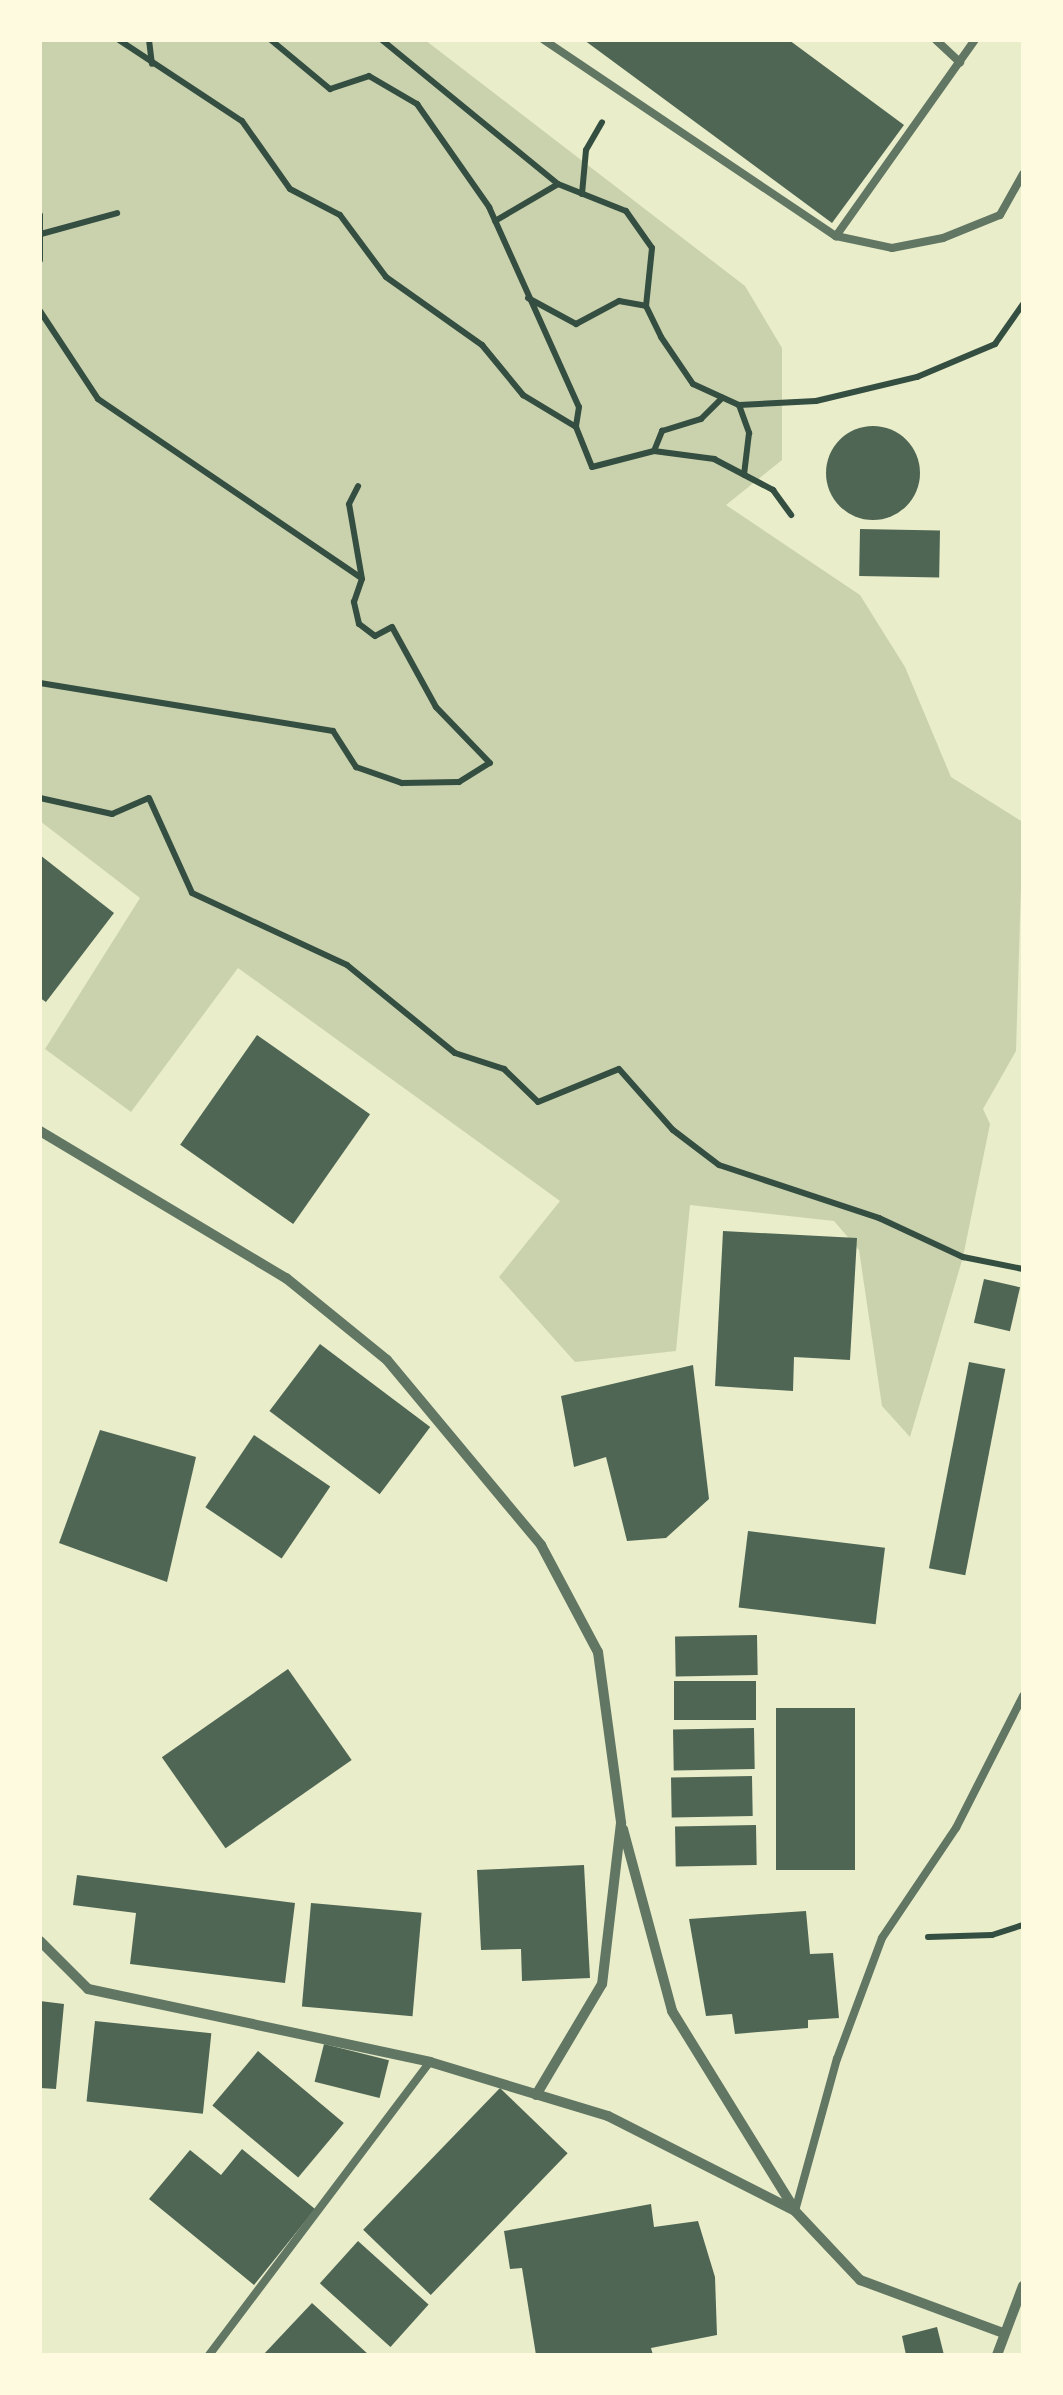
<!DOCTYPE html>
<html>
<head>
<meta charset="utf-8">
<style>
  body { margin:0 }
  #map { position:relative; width:1063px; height:2395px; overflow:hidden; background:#e9edc9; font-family:"IBM Plex Sans",sans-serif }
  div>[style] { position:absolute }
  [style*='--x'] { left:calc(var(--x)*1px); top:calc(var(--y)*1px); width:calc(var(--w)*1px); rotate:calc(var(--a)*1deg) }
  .green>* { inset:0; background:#cad2ad }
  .building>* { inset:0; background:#4f6655; transform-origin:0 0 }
  .round { border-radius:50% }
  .path>* { height:6px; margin:-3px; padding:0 3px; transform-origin:3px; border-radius:3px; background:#344e41 }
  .service>* { height:8px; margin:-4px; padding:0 4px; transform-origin:4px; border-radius:4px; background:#617663 }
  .minor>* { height:10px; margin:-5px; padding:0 5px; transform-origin:5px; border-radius:5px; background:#617663 }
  span { translate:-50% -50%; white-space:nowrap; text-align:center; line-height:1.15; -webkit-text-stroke:10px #fefae0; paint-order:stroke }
  .frame { position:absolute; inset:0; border:42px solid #fefae0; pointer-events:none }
</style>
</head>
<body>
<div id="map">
  <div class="green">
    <div style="clip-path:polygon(40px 40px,425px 40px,745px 286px,782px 348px,782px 460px,726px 505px,860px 595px,905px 667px,951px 777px,1023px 822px,1016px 1051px,983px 1109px,990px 1124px,963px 1257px,910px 1437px,882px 1406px,859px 1250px,834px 1221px,690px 1205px,676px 1351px,575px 1362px,499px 1277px,560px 1201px,238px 968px,131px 1112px,45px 1049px,140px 898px,40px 821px)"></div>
  </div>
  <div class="building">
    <div style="clip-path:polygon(584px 40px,789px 40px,904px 125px,832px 223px)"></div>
    <div class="round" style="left:826px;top:426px;width:94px;height:94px"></div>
    <div style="left:860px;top:529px;width:80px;height:47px;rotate:1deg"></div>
    <div style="clip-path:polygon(40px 855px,114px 913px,46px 1002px,40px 998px)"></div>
    <div style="left:257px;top:1035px;width:138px;height:134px;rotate:35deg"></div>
    <div style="clip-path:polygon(723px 1231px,857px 1238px,850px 1360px,794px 1357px,793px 1391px,715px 1386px)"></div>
    <div style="left:984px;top:1279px;width:37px;height:45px;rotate:13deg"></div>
    <div style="left:320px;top:1344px;width:138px;height:84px;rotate:37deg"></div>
    <div style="left:969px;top:1362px;width:37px;height:210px;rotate:11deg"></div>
    <div style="clip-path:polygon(693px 1365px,709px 1499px,666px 1538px,627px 1541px,606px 1457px,574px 1467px,561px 1396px)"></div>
    <div style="clip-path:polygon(100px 1430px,196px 1457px,167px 1582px,59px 1543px)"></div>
    <div style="left:254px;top:1435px;width:92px;height:87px;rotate:34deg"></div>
    <div style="left:748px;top:1531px;width:138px;height:77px;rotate:7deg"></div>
    <div style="left:757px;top:1635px;width:40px;height:82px;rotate:89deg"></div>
    <div style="left:288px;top:1669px;width:111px;height:154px;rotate:55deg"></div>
    <div style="left:756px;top:1681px;width:39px;height:82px;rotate:90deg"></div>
    <div style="left:776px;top:1708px;width:79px;height:162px"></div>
    <div style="left:754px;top:1728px;width:41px;height:81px;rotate:89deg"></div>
    <div style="left:752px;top:1776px;width:40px;height:81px;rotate:89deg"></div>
    <div style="left:756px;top:1825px;width:40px;height:81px;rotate:89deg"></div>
    <div style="clip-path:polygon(584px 1865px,590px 1978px,522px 1981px,521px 1949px,481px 1950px,477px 1870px)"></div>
    <div style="clip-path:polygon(77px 1875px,295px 1903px,285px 1983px,130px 1964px,136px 1913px,73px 1905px)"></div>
    <div style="left:311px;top:1903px;width:111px;height:104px;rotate:5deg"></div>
    <div style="clip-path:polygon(806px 1911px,810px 1954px,833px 1953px,839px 2018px,808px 2020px,808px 2028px,735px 2034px,732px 2014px,706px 2016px,689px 1919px)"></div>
    <div style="clip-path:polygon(40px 2001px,64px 2004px,56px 2089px,40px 2088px)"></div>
    <div style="left:95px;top:2021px;width:117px;height:81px;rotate:6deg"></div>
    <div style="left:324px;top:2044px;width:67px;height:39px;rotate:14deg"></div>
    <div style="left:258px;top:2051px;width:112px;height:71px;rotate:40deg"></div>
    <div style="left:500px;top:2088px;width:94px;height:197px;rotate:44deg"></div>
    <div style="clip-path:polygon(242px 2149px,315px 2209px,254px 2285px,149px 2199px,190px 2150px,221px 2175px)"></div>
    <div style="clip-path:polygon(651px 2204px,654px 2227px,698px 2221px,715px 2277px,717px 2335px,651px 2348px,653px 2355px,536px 2355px,522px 2268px,510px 2269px,504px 2231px)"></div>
    <div style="left:358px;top:2241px;width:95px;height:57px;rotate:42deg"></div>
    <div style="clip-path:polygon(312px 2303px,369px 2355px,263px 2355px)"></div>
    <div style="clip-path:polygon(937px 2327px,944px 2355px,906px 2355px,902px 2336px)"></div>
  </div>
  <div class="path">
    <div style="--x:119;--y:40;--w:147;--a:33.4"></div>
    <div style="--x:242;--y:121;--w:83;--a:54.8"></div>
    <div style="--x:290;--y:189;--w:56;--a:27.5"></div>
    <div style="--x:340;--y:215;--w:77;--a:53.4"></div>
    <div style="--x:386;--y:277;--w:118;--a:35.3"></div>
    <div style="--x:482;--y:345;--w:65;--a:50.6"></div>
    <div style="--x:523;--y:395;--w:62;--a:31.1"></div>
    <div style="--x:576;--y:427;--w:43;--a:68.2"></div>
    <div style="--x:592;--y:467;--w:64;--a:-14.5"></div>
    <div style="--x:654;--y:451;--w:61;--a:7.6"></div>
    <div style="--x:714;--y:459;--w:67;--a:27.7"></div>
    <div style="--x:773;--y:490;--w:31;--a:54"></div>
    <div style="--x:149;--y:40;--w:24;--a:83"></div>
    <div style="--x:271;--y:40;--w:77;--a:39.7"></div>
    <div style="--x:330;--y:89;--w:41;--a:-18.4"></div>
    <div style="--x:369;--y:76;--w:56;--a:30.3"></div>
    <div style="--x:417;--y:104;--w:126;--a:55"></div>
    <div style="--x:489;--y:207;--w:219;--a:65.8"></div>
    <div style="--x:579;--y:407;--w:20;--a:99"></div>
    <div style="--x:382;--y:40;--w:227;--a:39.3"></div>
    <div style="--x:558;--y:184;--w:73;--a:21.7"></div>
    <div style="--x:626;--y:211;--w:45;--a:54.9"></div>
    <div style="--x:652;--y:248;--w:58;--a:95.9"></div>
    <div style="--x:646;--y:306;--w:34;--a:64"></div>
    <div style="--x:661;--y:337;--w:57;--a:55.8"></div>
    <div style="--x:693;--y:384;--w:51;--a:24.5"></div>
    <div style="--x:739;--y:405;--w:77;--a:-3"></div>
    <div style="--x:816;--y:401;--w:104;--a:-13.4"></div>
    <div style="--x:917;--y:377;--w:85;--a:-22.9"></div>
    <div style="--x:995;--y:344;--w:49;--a:-55"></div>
    <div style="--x:582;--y:194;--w:44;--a:-84.8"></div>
    <div style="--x:586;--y:150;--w:32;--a:-60"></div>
    <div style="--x:40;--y:215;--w:45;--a:90"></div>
    <div style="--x:495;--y:221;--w:73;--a:-30.4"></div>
    <div style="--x:41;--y:234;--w:79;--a:-15.4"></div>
    <div style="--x:528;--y:298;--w:55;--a:28.4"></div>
    <div style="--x:576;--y:324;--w:49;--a:-28.1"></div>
    <div style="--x:619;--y:301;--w:27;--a:10"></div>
    <div style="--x:40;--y:311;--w:105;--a:56.6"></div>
    <div style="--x:98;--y:399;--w:318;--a:34.2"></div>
    <div style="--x:739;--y:405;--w:30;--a:70"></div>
    <div style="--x:749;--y:433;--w:42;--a:96.8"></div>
    <div style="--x:654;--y:451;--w:22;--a:-68"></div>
    <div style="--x:662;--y:431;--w:41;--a:-17.1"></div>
    <div style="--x:701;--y:419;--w:30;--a:-45"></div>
    <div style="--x:40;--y:683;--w:297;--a:9.3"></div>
    <div style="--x:333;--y:731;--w:43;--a:57.4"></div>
    <div style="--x:356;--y:767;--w:49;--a:19.2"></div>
    <div style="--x:402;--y:783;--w:57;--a:-1"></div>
    <div style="--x:459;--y:782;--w:36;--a:-32"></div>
    <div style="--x:490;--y:763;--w:78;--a:-134"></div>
    <div style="--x:436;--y:707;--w:91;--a:-118.8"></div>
    <div style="--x:392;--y:627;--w:19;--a:152"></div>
    <div style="--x:375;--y:636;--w:20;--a:-143"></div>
    <div style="--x:359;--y:624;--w:23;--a:-103"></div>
    <div style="--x:354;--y:602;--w:24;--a:-71"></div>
    <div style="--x:362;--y:579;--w:76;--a:-99.8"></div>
    <div style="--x:349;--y:504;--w:20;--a:-63"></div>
    <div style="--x:40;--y:798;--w:74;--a:12.5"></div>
    <div style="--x:112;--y:814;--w:40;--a:-23.4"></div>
    <div style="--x:149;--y:798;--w:104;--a:65.6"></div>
    <div style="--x:192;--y:893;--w:171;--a:24.9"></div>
    <div style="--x:347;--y:965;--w:139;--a:39.2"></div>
    <div style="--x:455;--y:1053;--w:52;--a:18.1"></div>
    <div style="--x:504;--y:1069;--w:47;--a:44.1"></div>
    <div style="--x:538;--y:1102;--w:87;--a:-22.2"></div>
    <div style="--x:619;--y:1069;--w:81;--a:48.5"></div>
    <div style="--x:673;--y:1130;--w:58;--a:37.3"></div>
    <div style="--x:719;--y:1165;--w:169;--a:18.3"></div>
    <div style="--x:879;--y:1218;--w:93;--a:24.9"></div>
    <div style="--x:963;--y:1257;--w:61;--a:11.3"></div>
    <div style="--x:928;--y:1937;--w:64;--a:-1.8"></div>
    <div style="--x:992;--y:1935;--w:33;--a:-18"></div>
  </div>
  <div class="service">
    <div style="--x:544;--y:40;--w:352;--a:33.9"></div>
    <div style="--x:836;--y:236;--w:57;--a:12.1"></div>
    <div style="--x:892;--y:248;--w:52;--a:-11.1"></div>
    <div style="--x:943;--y:238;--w:61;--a:-22"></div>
    <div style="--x:1000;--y:215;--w:47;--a:-60.7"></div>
    <div style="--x:936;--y:40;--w:33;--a:43"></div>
    <div style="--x:836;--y:236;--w:240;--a:-54.7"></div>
    <div style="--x:795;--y:2211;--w:158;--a:-74.6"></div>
    <div style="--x:837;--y:2059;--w:129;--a:-69.6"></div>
    <div style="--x:882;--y:1938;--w:133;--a:-56.1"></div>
    <div style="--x:956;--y:1828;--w:148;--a:-63.1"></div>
    <div style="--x:209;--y:2355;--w:367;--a:-53"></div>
  </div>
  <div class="minor">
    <div style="--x:40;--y:1131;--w:287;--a:30.9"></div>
    <div style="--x:286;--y:1278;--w:130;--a:39.1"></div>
    <div style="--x:387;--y:1360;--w:241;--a:50.2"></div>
    <div style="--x:541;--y:1545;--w:121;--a:62"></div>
    <div style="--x:598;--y:1652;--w:173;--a:82.3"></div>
    <div style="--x:621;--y:1823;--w:162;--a:96.7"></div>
    <div style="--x:602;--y:1984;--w:129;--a:120.7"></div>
    <div style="--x:623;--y:1829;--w:188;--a:74.9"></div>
    <div style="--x:672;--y:2011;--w:230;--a:58.3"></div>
    <div style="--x:40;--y:1941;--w:68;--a:45"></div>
    <div style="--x:88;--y:1989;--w:350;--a:12"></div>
    <div style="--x:430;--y:2062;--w:186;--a:16.9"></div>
    <div style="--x:608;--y:2116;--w:210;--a:26.9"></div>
    <div style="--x:795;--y:2211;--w:95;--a:46.7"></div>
    <div style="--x:860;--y:2280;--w:153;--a:20.3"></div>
    <div style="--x:997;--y:2355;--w:74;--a:-69.4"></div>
  </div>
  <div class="frame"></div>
</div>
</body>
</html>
